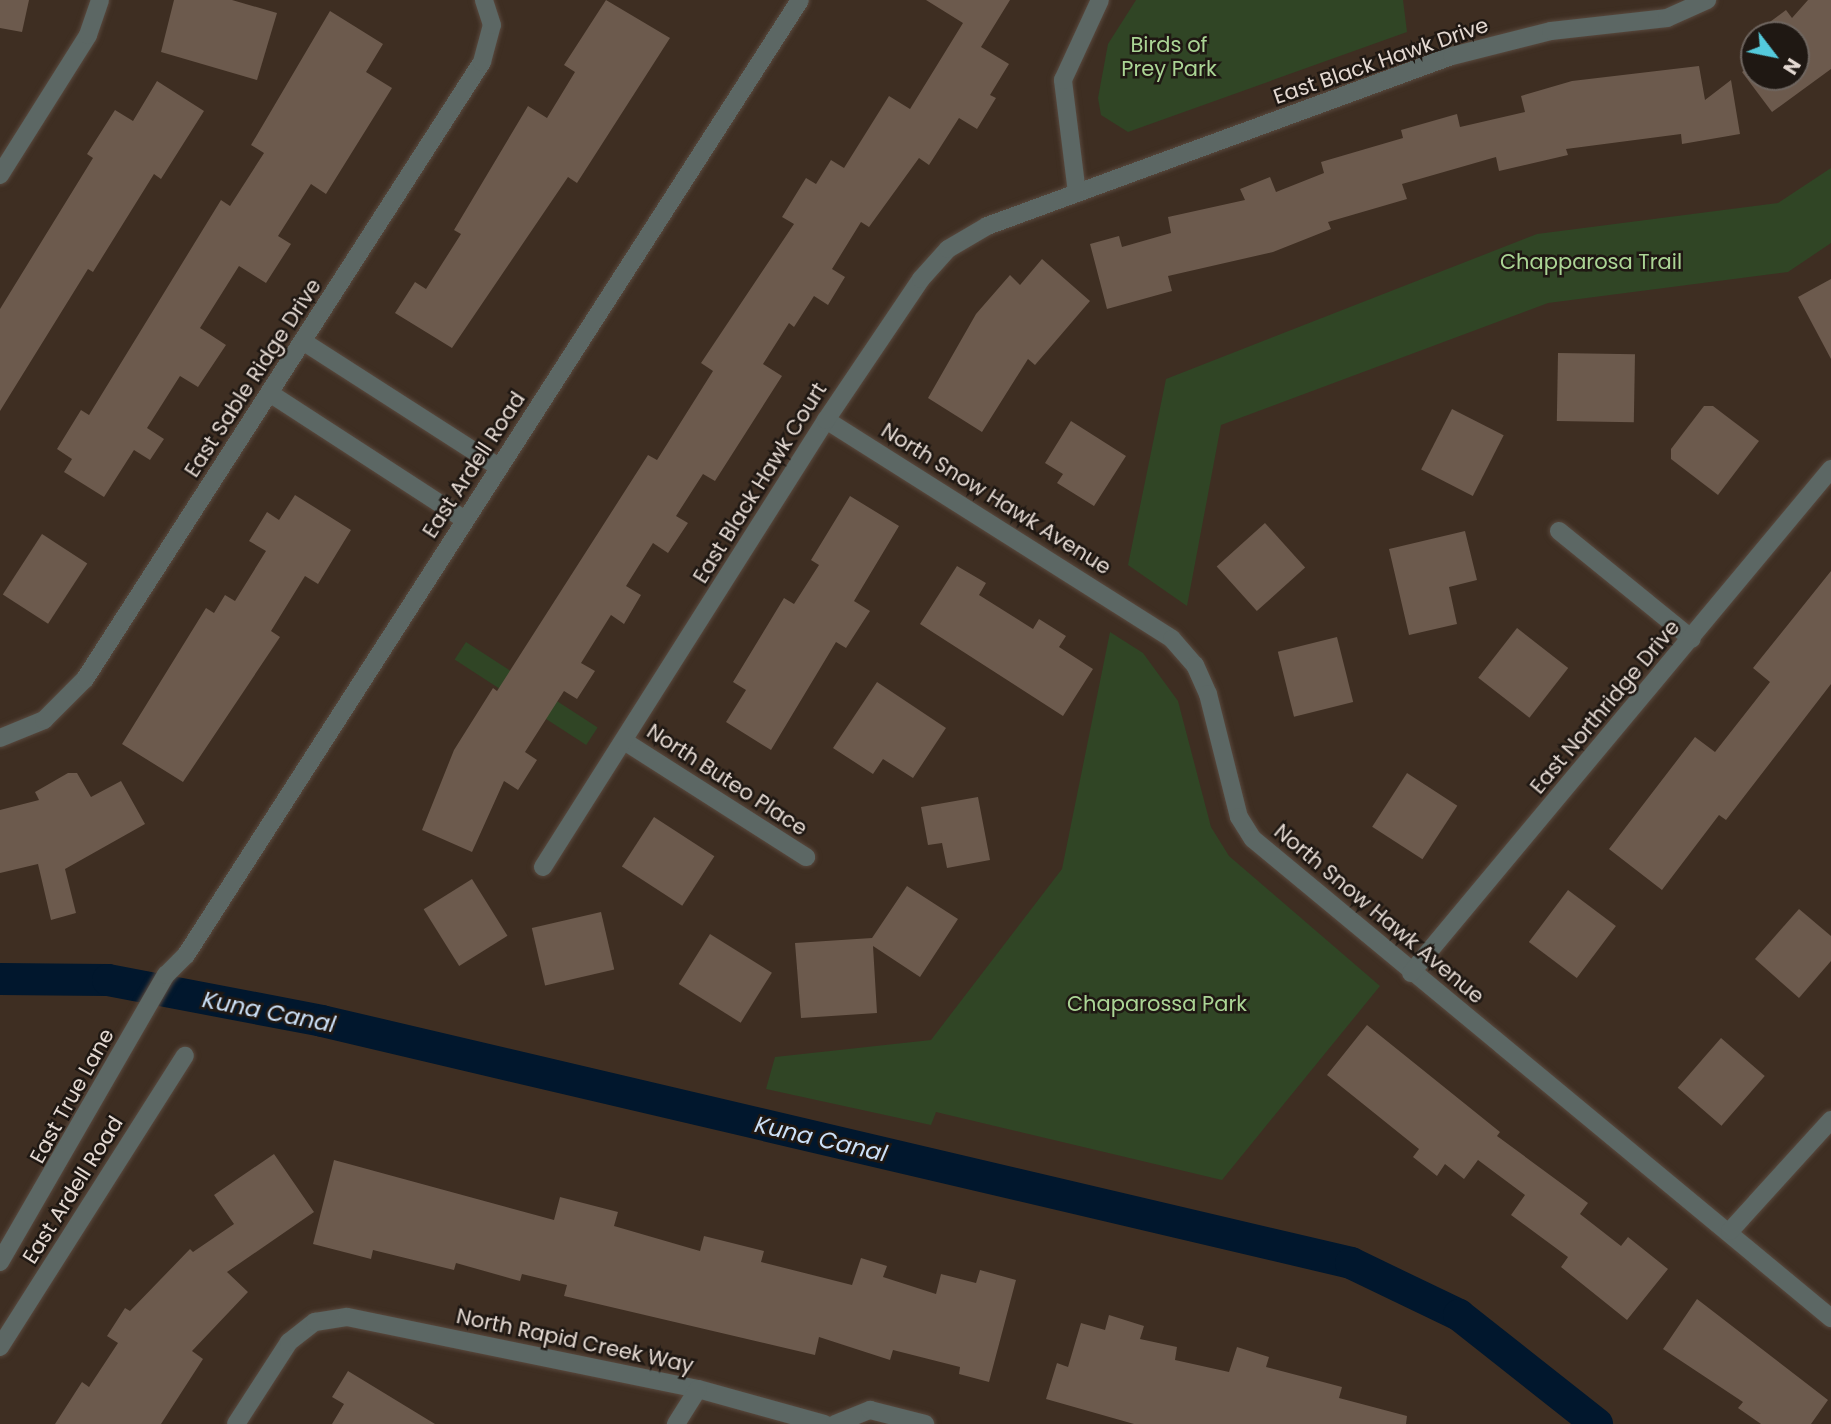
<!DOCTYPE html>
<html>
<head>
<meta charset="utf-8">
<style>
  body { margin:0 }
  #map { position:relative; width:1831px; height:1424px; overflow:hidden; background:#3e2e22; font-family:Poppins,sans-serif }
  div>[style] { position:absolute }
  [style*='--x'] { left:calc(var(--x)*1px); top:calc(var(--y)*1px); width:calc(var(--w)*1px); rotate:calc(var(--a)*1deg) }
  .green>* { inset:0; background:#304525; transform-origin:0 0 }
  .canal>* { height:32px; margin:-16px; padding:0 16px; transform-origin:16px; border-radius:16px; background:#01172d }
  .building>* { inset:0; background:#6c5a4d; transform-origin:0 0 }
  .roads { filter:drop-shadow(0 0 2px #59493e) drop-shadow(0 0 2px #59493e) }
  .minor>* { height:18px; margin:-9px; padding:0 9px; transform-origin:9px; border-radius:9px; background:#5c6764 }
  .tertiary>* { height:18px; margin:-9px; padding:0 9px; transform-origin:9px; border-radius:9px; background:#5c6764 }
  span { translate:-50% -50%; white-space:nowrap; text-align:center; line-height:1.15; -webkit-text-stroke:5px #1f1813; paint-order:stroke }
  .park-label { font-size:21px; color:#abd595 }
  .street-label { font-size:21px; color:#e4d9d2 }
  .water-label { font-size:23px; color:#cce1f8; font-style:italic }
  .north { position:absolute; left:1740px; top:21px; width:70px; height:70px; box-sizing:border-box; background:#1f1813; border:2px solid #6e655f; border-radius:50%; rotate:122deg; font-size:19px; font-weight:700; line-height:28px; text-align:center; color:#e4d9d2 }
  .north::after { content:''; display:block; margin:auto; width:24px; height:32px; background:#54cadc; clip-path:polygon(50% 0,100% 100%,50% 72%,0 100%) }
</style>
</head>
<body>
<div id="map">
  <div class="green">
    <div style="clip-path:polygon(1136px 0,1403px 0,1407px 32px,1128px 132px,1101px 115px,1098px 98px,1108px 44px)"></div>
    <div style="clip-path:polygon(1831px 168px,1831px 243px,1788px 272px,1548px 303px,1221px 425px,1187px 606px,1128px 565px,1166px 379px,1537px 234px,1778px 203px)"></div>
    <div style="clip-path:polygon(1110px 632px,1143px 653px,1178px 701px,1211px 827px,1229px 856px,1380px 986px,1222px 1180px,936px 1112px,931px 1125px,766px 1089px,775px 1057px,931px 1040px,1062px 869px)"></div>
    <div style="left:466px;top:642px;width:157px;height:21px;rotate:33deg"></div>
  </div>
  <div class="canal">
    <div style="--x:0;--y:979;--w:108;--a:0.5"></div>
    <div style="--x:108;--y:980;--w:218;--a:10.8"></div>
    <div style="--x:322;--y:1021;--w:1057;--a:13.23"></div>
    <div style="--x:1351;--y:1263;--w:120;--a:25.7"></div>
    <div style="--x:1459;--y:1315;--w:176;--a:38.3"></div>
  </div>
  <div class="building">
    <div style="clip-path:polygon(0 0,29px 0,22px 32px,0 28px)"></div>
    <div style="clip-path:polygon(174px 0,232px 0,277px 13px,257px 80px,161px 52px)"></div>
    <div style="clip-path:polygon(606px 0,670px 38px,577px 183px,568px 177px,452px 348px,395px 313px,415px 282px,426px 289px,461px 234px,454px 230px,528px 106px,547px 118px,575px 72px,564px 65px)"></div>
    <div style="clip-path:polygon(926px 0,1010px 0,981px 47px,1009px 64px,990px 95px,996px 98px,977px 129px,959px 118px,929px 165px,919px 158px,869px 227px,861px 222px,832px 269px,845px 277px,828px 305px,814px 296px,794px 327px,789px 323px,763px 364px,782px 376px,715px 481px,703px 474px,676px 516px,688px 523px,668px 553px,653px 543px,626px 586px,641px 595px,624px 624px,611px 615px,581px 663px,595px 671px,577px 699px,564px 691px,525px 752px,537px 760px,518px 790px,504px 781px,472px 852px,422px 830px,454px 750px,493px 688px,497px 691px,648px 455px,657px 460px,713px 371px,701px 363px,794px 224px,782px 217px,806px 178px,816px 184px,831px 160px,844px 168px,889px 96px,910px 109px,963px 23px)"></div>
    <div style="clip-path:polygon(1808px 0,1831px 0,1831px 69px,1772px 112px,1742px 72px,1754px 63px,1754px 77px,1796px 77px,1796px 35px,1763px 35px,1759px 30px,1786px 10px,1792px 18px)"></div>
    <div style="clip-path:polygon(330px 11px,383px 44px,366px 72px,392px 88px,326px 194px,311px 184px,278px 236px,291px 244px,266px 283px,239px 266px,200px 328px,226px 345px,198px 387px,180px 376px,147px 428px,164px 439px,150px 460px,134px 450px,104px 497px,64px 472px,72px 459px,57px 449px,81px 410px,89px 415px,221px 200px,230px 206px,264px 153px,251px 145px)"></div>
    <div style="clip-path:polygon(1699px 66px,1705px 100px,1731px 80px,1740px 134px,1682px 144px,1681px 134px,1566px 149px,1568px 155px,1499px 171px,1496px 157px,1402px 184px,1407px 199px,1328px 222px,1331px 229px,1273px 252px,1168px 276px,1172px 291px,1107px 309px,1090px 244px,1119px 236px,1122px 247px,1171px 233px,1168px 217px,1245px 200px,1240px 189px,1270px 177px,1276px 192px,1324px 173px,1321px 162px,1403px 138px,1401px 130px,1457px 114px,1460px 127px,1525px 112px,1521px 96px,1572px 81px)"></div>
    <div style="clip-path:polygon(157px 81px,204px 111px,161px 179px,154px 174px,93px 272px,88px 269px,0 411px,0 309px,93px 158px,87px 154px,115px 110px,133px 121px)"></div>
    <div style="clip-path:polygon(1042px 259px,1090px 301px,1035px 365px,1028px 359px,982px 432px,928px 398px,976px 314px,1010px 275px,1020px 285px)"></div>
    <div style="clip-path:polygon(1831px 279px,1831px 359px,1798px 297px)"></div>
    <div style="left:1558px;top:353px;width:77px;height:68px;rotate:1deg"></div>
    <div style="clip-path:polygon(1704px 406px,1713px 406px,1759px 441px,1718px 495px,1671px 459px,1671px 449px)"></div>
    <div style="left:1452px;top:409px;width:58px;height:68px;rotate:27deg"></div>
    <div style="clip-path:polygon(1071px 421px,1126px 456px,1094px 506px,1057px 483px,1063px 474px,1045px 463px)"></div>
    <div style="clip-path:polygon(295px 495px,351px 530px,318px 584px,305px 576px,271px 631px,280px 637px,183px 782px,122px 744px,206px 608px,214px 613px,225px 595px,235px 601px,266px 551px,249px 541px,267px 512px,279px 520px)"></div>
    <div style="clip-path:polygon(850px 496px,899px 526px,854px 601px,870px 611px,846px 648px,836px 642px,771px 750px,726px 722px,746px 690px,733px 682px,784px 598px,794px 604px,819px 565px,811px 560px)"></div>
    <div style="left:1265px;top:523px;width:60px;height:65px;rotate:48deg"></div>
    <div style="clip-path:polygon(1465px 531px,1477px 580px,1449px 587px,1457px 624px,1409px 635px,1389px 549px)"></div>
    <div style="left:42px;top:534px;width:54px;height:72px;rotate:33deg"></div>
    <div style="clip-path:polygon(957px 566px,986px 583px,979px 595px,1033px 629px,1039px 619px,1066px 636px,1059px 647px,1093px 669px,1063px 716px,920px 624px)"></div>
    <div style="clip-path:polygon(1831px 571px,1831px 684px,1726px 820px,1719px 815px,1662px 890px,1609px 849px,1695px 737px,1715px 752px,1770px 682px,1753px 668px)"></div>
    <div style="left:1517px;top:628px;width:65px;height:63px;rotate:38deg"></div>
    <div style="left:1337px;top:637px;width:67px;height:61px;rotate:76deg"></div>
    <div style="clip-path:polygon(877px 682px,946px 728px,913px 778px,883px 759px,873px 774px,833px 748px)"></div>
    <div style="clip-path:polygon(68px 773px,77px 773px,91px 797px,121px 781px,145px 824px,65px 869px,76px 913px,51px 920px,38px 864px,0 873px,0 810px,39px 800px,35px 792px)"></div>
    <div style="left:1407px;top:773px;width:60px;height:64px;rotate:33deg"></div>
    <div style="clip-path:polygon(978px 797px,990px 860px,947px 868px,942px 843px,928px 845px,921px 807px)"></div>
    <div style="left:654px;top:817px;width:72px;height:59px;rotate:33deg"></div>
    <div style="left:472px;top:879px;width:67px;height:57px;rotate:58deg"></div>
    <div style="clip-path:polygon(907px 886px,958px 919px,920px 977px,873px 946px,877px 1013px,801px 1018px,795px 943px,872px 938px)"></div>
    <div style="left:1568px;top:890px;width:60px;height:65px;rotate:37deg"></div>
    <div style="clip-path:polygon(1799px 909px,1831px 936px,1831px 961px,1799px 998px,1755px 959px)"></div>
    <div style="left:601px;top:912px;width:59px;height:71px;rotate:77deg"></div>
    <div style="left:710px;top:934px;width:73px;height:59px;rotate:32deg"></div>
    <div style="clip-path:polygon(1367px 1025px,1500px 1132px,1497px 1136px,1588px 1203px,1580px 1214px,1621px 1246px,1628px 1237px,1668px 1269px,1627px 1320px,1561px 1267px,1568px 1257px,1511px 1215px,1525px 1195px,1478px 1160px,1464px 1179px,1445px 1164px,1437px 1176px,1413px 1157px,1419px 1149px,1327px 1075px)"></div>
    <div style="left:1721px;top:1038px;width:58px;height:66px;rotate:41deg"></div>
    <div style="clip-path:polygon(274px 1154px,314px 1212px,227px 1272px,248px 1292px,192px 1351px,203px 1359px,161px 1424px,55px 1424px,82px 1382px,89px 1387px,118px 1343px,107px 1336px,125px 1308px,130px 1311px,190px 1249px,193px 1252px,234px 1224px,214px 1195px)"></div>
    <div style="clip-path:polygon(334px 1160px,554px 1220px,560px 1197px,618px 1212px,614px 1226px,700px 1251px,704px 1236px,764px 1251px,761px 1262px,852px 1285px,861px 1258px,887px 1266px,883px 1277px,936px 1294px,941px 1274px,976px 1283px,980px 1270px,1016px 1280px,989px 1382px,959px 1374px,960px 1367px,893px 1350px,890px 1360px,819px 1337px,815px 1355px,564px 1296px,567px 1285px,522px 1274px,520px 1281px,456px 1263px,454px 1270px,373px 1250px,371px 1259px,313px 1244px)"></div>
    <div style="clip-path:polygon(1697px 1299px,1828px 1400px,1811px 1424px,1761px 1424px,1738px 1408px,1743px 1402px,1663px 1349px)"></div>
    <div style="clip-path:polygon(1109px 1315px,1144px 1326px,1140px 1339px,1177px 1347px,1175px 1360px,1229px 1372px,1237px 1347px,1269px 1357px,1266px 1367px,1342px 1387px,1339px 1398px,1407px 1416px,1406px 1424px,1134px 1424px,1046px 1399px,1057px 1363px,1068px 1367px,1081px 1323px,1105px 1330px)"></div>
    <div style="clip-path:polygon(348px 1371px,435px 1424px,332px 1424px,344px 1404px,332px 1397px)"></div>
  </div>
  <div class="roads">
    <div class="minor">
      <div style="--x:0;--y:175;--w:165;--a:-57.8"></div>
      <div style="--x:88;--y:35;--w:37;--a:-71"></div>
      <div style="--x:1077;--y:193;--w:114;--a:-97.1"></div>
      <div style="--x:1063;--y:80;--w:88;--a:-65.2"></div>
      <div style="--x:304;--y:342;--w:232;--a:32.7"></div>
      <div style="--x:271;--y:394;--w:231;--a:33"></div>
      <div style="--x:826;--y:420;--w:409;--a:32.3"></div>
      <div style="--x:1172;--y:639;--w:35;--a:49"></div>
      <div style="--x:1195;--y:665;--w:32;--a:66"></div>
      <div style="--x:1208;--y:694;--w:127;--a:75.9"></div>
      <div style="--x:1239;--y:817;--w:26;--a:58"></div>
      <div style="--x:1253;--y:839;--w:751;--a:39.65"></div>
      <div style="--x:1559;--y:531;--w:171;--a:39.1"></div>
      <div style="--x:0;--y:738;--w:48;--a:-22.2"></div>
      <div style="--x:44;--y:720;--w:58;--a:-45"></div>
      <div style="--x:85;--y:679;--w:734;--a:-57.24"></div>
      <div style="--x:482;--y:62;--w:38;--a:-75"></div>
      <div style="--x:492;--y:25;--w:26;--a:-108"></div>
      <div style="--x:624;--y:741;--w:216;--a:32.5"></div>
      <div style="--x:543;--y:867;--w:529;--a:-57.66"></div>
      <div style="--x:826;--y:420;--w:170;--a:-56"></div>
      <div style="--x:921;--y:279;--w:40;--a:-48"></div>
      <div style="--x:948;--y:249;--w:45;--a:-30.5"></div>
      <div style="--x:987;--y:226;--w:495;--a:-20.1"></div>
      <div style="--x:1452;--y:56;--w:102;--a:-14.2"></div>
      <div style="--x:1551;--y:31;--w:117;--a:-6.4"></div>
      <div style="--x:1667;--y:18;--w:44;--a:-24.2"></div>
      <div style="--x:1411;--y:973;--w:656;--a:-50.19"></div>
      <div style="--x:1730;--y:1231;--w:150;--a:-47.7"></div>
      <div style="--x:0;--y:1262;--w:332;--a:-60"></div>
      <div style="--x:166;--y:975;--w:28;--a:-45"></div>
      <div style="--x:236;--y:1424;--w:98;--a:-57.1"></div>
      <div style="--x:289;--y:1342;--w:33;--a:-38"></div>
      <div style="--x:315;--y:1322;--w:32;--a:-9"></div>
      <div style="--x:347;--y:1317;--w:358;--a:11.6"></div>
      <div style="--x:698;--y:1389;--w:131;--a:15.5"></div>
      <div style="--x:676;--y:1424;--w:41;--a:-57.8"></div>
      <div style="--x:835;--y:1424;--w:38;--a:-22"></div>
      <div style="--x:870;--y:1410;--w:57;--a:14.3"></div>
    </div>
    <div class="tertiary">
      <div style="--x:186;--y:955;--w:1135;--a:-57.26"></div>
      <div style="--x:0;--y:1347;--w:345;--a:-57.6"></div>
    </div>
  </div>
  <div class="park-label">
    <span style="left:1169px;top:57px">Birds of<br>Prey Park</span>
    <span style="left:1591px;top:262px">Chapparosa Trail</span>
    <span style="left:1157px;top:1004px">Chaparossa Park</span>
  </div>
  <div class="street-label">
    <span style="left:1381px;top:61px;rotate:-19deg">East Black Hawk Drive</span>
    <span style="left:253px;top:378px;rotate:-57deg">East Sable Ridge Drive</span>
    <span style="left:474px;top:465px;rotate:-57deg">East Ardell Road</span>
    <span style="left:760px;top:483px;rotate:-58deg">East Black Hawk Court</span>
    <span style="left:996px;top:499px;rotate:32deg">North Snow Hawk Avenue</span>
    <span style="left:1605px;top:707px;rotate:-50deg">East Northridge Drive</span>
    <span style="left:727px;top:780px;rotate:33deg">North Buteo Place</span>
    <span style="left:1379px;top:914px;rotate:40deg">North Snow Hawk Avenue</span>
    <span style="left:72px;top:1096px;rotate:-61deg">East True Lane</span>
    <span style="left:73px;top:1190px;rotate:-58deg">East Ardell Road</span>
    <span style="left:575px;top:1341px;rotate:12deg">North Rapid Creek Way</span>
  </div>
  <div class="water-label">
    <span style="left:269px;top:1012px;rotate:11deg">Kuna Canal</span>
    <span style="left:821px;top:1139px;rotate:13deg">Kuna Canal</span>
  </div>
  <div class="north">N</div>
</div>
</body>
</html>
